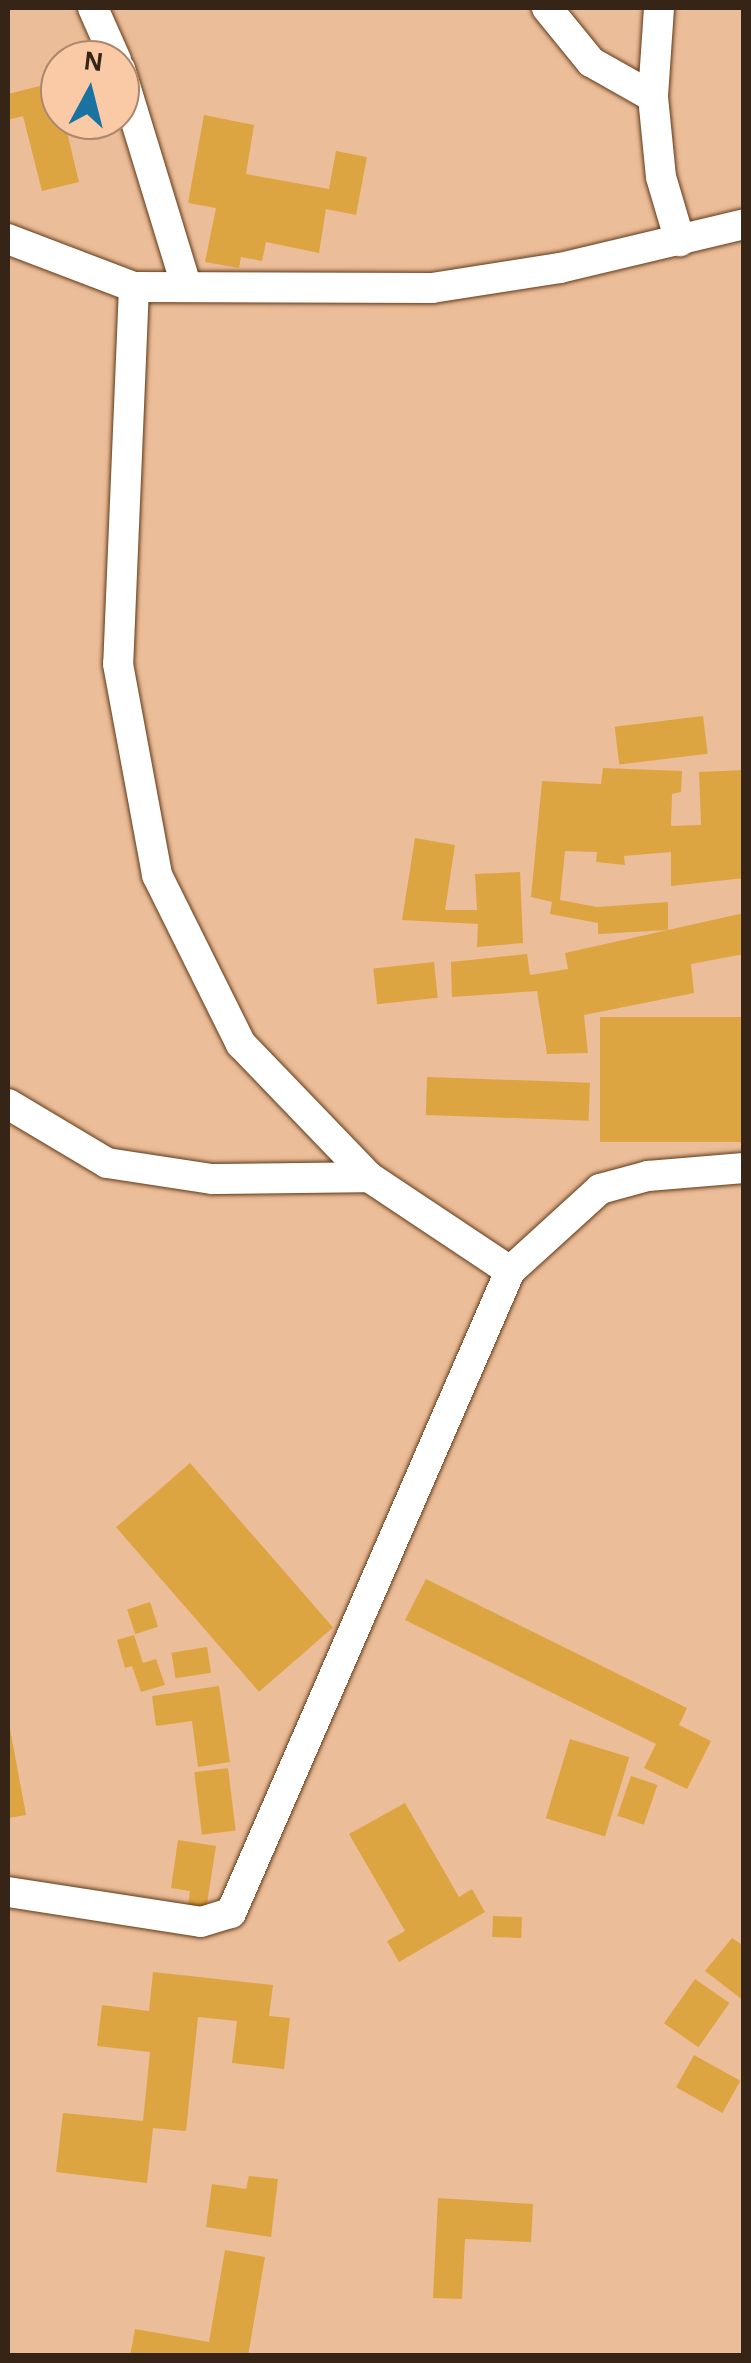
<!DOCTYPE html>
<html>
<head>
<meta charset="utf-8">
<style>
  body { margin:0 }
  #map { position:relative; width:751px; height:2363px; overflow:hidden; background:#ecbd99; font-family:"Alegreya Sans",sans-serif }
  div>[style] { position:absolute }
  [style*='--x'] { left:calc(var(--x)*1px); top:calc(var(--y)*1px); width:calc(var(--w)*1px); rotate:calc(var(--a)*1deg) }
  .building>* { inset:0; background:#dda542; transform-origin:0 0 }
  .roads { filter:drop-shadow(0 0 2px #603917) drop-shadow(0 0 2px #603917) }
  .street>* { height:30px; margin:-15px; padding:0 15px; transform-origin:15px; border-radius:15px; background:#fff }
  span { translate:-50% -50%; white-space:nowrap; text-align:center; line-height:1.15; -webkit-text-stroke:9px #fac9a5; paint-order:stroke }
  .frame { position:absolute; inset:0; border:10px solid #362416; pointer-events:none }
  .north { position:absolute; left:40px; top:40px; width:100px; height:100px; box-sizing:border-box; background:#fac9a5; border:2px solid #ac876c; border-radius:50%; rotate:7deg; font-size:28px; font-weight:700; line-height:40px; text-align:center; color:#362416 }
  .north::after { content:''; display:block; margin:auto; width:35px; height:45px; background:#1a72a1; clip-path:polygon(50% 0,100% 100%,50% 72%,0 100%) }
</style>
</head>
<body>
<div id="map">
  <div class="building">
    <div style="clip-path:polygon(55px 82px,79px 182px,42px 191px,23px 116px,8px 120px,8px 94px)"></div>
    <div style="clip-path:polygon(204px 115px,254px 125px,246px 174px,329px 189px,336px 151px,367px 157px,356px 215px,326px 209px,319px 253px,266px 242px,262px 261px,241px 257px,239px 268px,205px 262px,216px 208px,188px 203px)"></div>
    <div style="left:703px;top:716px;width:38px;height:89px;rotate:83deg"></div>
    <div style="clip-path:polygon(603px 768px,682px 771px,681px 792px,672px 794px,671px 826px,701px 825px,699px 772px,744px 770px,744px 878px,671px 886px,671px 852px,624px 856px,625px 865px,596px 862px,597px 852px,565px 851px,560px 900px,597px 907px,668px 902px,668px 930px,598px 934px,598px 923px,550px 914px,552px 902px,531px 897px,542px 781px,601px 784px)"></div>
    <div style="clip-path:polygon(415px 838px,455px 845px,445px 910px,477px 910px,475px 874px,520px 872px,523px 943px,477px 947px,478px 924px,402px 920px)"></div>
    <div style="clip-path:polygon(744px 913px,744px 954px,691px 964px,694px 993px,584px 1015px,588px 1053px,547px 1054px,537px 991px,452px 997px,451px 962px,527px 954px,530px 975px,568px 969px,565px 953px)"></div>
    <div style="left:434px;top:962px;width:36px;height:61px;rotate:84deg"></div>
    <div style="left:744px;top:1017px;width:125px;height:144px;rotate:90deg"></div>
    <div style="left:427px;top:1077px;width:163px;height:38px;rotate:2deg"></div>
    <div style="left:190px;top:1463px;width:218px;height:98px;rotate:49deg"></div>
    <div style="clip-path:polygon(426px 1579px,687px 1708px,679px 1725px,711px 1741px,687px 1789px,644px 1768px,656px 1744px,405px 1620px)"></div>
    <div style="left:150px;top:1602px;width:26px;height:24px;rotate:72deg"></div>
    <div style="clip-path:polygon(134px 1635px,143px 1663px,156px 1659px,165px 1685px,141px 1692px,132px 1666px,125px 1668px,117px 1640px)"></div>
    <div style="left:207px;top:1647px;width:26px;height:36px;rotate:81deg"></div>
    <div style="clip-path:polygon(219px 1686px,230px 1762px,198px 1767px,192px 1721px,156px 1726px,152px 1696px)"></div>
    <div style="clip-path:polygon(8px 1718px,26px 1815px,8px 1818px)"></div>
    <div style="left:570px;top:1739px;width:62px;height:83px;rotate:17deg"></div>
    <div style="left:228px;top:1768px;width:63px;height:34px;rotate:83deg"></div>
    <div style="left:631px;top:1776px;width:28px;height:42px;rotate:19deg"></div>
    <div style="clip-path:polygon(405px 1803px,459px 1897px,472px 1889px,485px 1912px,399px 1962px,387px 1941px,405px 1931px,349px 1834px)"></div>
    <div style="clip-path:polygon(178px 1840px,216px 1846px,206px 1910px,188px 1907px,190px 1891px,171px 1888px)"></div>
    <div style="left:493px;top:1916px;width:29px;height:21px;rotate:2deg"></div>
    <div style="clip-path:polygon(732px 1938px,744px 1946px,744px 2001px,705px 1971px)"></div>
    <div style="clip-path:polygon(153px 1972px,273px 1985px,269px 2016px,290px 2018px,284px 2069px,232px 2063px,237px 2021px,198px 2017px,186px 2131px,153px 2128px,147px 2183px,56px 2172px,63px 2113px,143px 2121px,150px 2052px,97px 2046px,102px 2005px,149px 2011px)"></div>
    <div style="left:695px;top:1979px;width:42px;height:54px;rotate:35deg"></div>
    <div style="left:694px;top:2055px;width:53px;height:37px;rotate:29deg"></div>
    <div style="clip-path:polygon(249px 2176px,278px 2179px,271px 2237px,206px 2227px,212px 2184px,246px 2189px)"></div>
    <div style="clip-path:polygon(438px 2198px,533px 2204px,531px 2242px,465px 2239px,462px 2299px,433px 2298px)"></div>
    <div style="clip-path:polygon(225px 2250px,265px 2257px,248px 2356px,130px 2356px,135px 2329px,209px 2342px)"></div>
  </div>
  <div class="roads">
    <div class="street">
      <div style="--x:93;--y:8;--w:57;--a:66.1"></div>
      <div style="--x:547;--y:8;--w:70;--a:50.8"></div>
      <div style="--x:591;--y:62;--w:71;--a:29.4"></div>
      <div style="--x:659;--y:8;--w:89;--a:93.9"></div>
      <div style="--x:653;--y:97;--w:80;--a:84.3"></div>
      <div style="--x:661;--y:177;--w:67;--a:73.5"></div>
      <div style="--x:120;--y:69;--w:226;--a:73"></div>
      <div style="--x:8;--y:239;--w:135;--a:20.9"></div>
      <div style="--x:134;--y:287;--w:377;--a:92.4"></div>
      <div style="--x:118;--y:664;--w:215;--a:79.5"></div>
      <div style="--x:157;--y:875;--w:189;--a:63.6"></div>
      <div style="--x:241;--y:1044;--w:185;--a:46.1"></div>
      <div style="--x:369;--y:1177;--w:169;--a:33.7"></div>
      <div style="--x:134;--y:287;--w:298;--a:0.2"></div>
      <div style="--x:432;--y:288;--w:130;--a:-8.9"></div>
      <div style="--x:560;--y:268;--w:189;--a:-13.4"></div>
      <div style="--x:8;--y:1104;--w:115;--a:30.8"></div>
      <div style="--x:107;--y:1163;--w:106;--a:8.7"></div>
      <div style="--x:212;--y:1179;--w:157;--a:-0.7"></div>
      <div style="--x:8;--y:1892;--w:195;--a:8.8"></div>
      <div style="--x:201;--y:1922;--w:31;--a:-17"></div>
      <div style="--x:231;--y:1913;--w:700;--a:-66.51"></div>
      <div style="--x:510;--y:1271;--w:122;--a:-42.3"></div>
      <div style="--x:600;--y:1189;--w:50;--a:-15.2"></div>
      <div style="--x:648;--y:1176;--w:96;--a:-4.8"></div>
    </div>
  </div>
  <div class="frame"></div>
  <div class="north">N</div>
</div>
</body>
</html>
